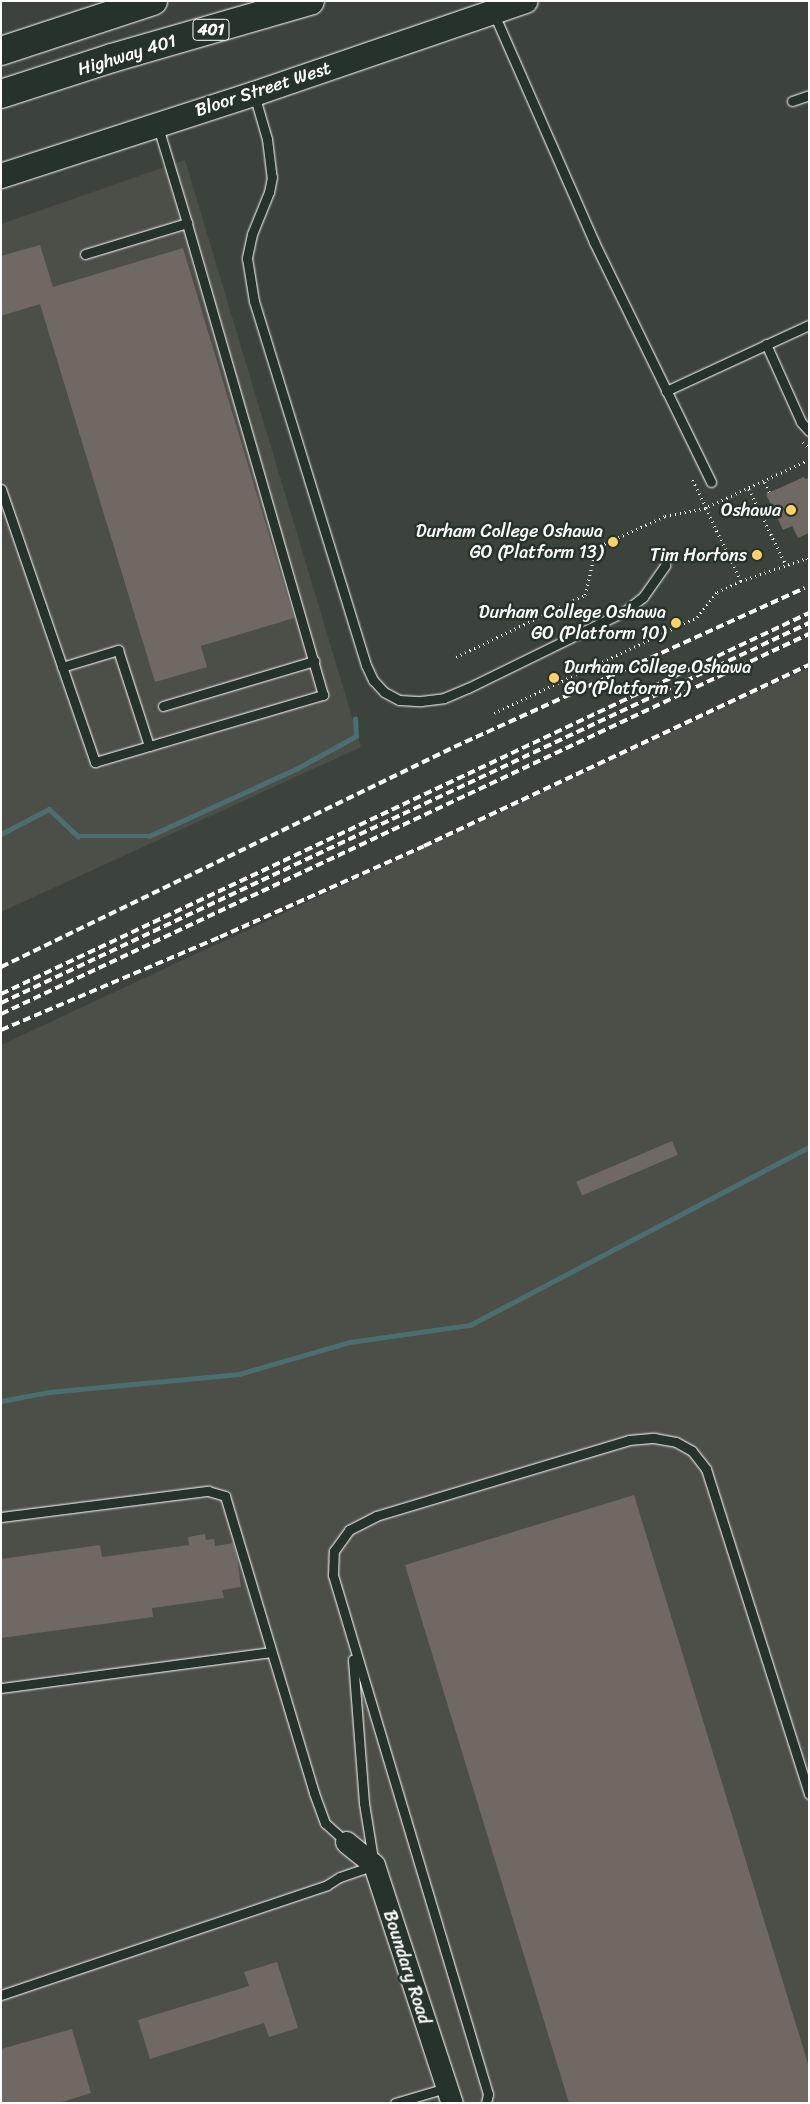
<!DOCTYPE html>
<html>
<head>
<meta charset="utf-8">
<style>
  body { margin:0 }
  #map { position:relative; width:810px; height:2104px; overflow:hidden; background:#3c433d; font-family:Sriracha,sans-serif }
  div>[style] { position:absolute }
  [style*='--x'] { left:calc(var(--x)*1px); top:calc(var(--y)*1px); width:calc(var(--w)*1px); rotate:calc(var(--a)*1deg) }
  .built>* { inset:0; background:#4c4e48 }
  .stream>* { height:4.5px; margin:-2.25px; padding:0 2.25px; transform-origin:2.25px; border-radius:2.25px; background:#4b6f71 }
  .building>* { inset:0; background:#706862; transform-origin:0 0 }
  .path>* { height:2.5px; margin-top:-1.25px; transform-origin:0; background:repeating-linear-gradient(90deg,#fff 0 1px,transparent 0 5px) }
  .roads { filter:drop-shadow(0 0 1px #fff) drop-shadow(0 0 1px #fff) }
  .service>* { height:9px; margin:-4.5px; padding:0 4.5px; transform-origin:4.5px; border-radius:4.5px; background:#26332d }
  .tertiary>* { height:21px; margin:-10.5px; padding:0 10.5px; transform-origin:10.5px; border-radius:10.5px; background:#26332d }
  .secondary>* { height:24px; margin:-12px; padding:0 12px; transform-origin:12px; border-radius:12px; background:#26332d }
  .motorway>* { height:28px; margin:-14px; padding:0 14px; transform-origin:14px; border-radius:14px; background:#26332d }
  .rail>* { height:4px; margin-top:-2px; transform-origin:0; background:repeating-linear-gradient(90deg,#fff 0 8px,transparent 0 12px) }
  .dots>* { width:14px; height:14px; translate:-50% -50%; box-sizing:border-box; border:2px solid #26332d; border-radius:50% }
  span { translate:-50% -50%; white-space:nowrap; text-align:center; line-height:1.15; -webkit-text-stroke:5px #26332d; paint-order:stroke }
  .shield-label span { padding:1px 4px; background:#26332d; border:1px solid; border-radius:4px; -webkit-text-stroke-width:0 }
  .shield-label { font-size:16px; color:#fff; font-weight:700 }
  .street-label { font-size:18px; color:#fff }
  .poi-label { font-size:18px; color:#fff }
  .right { translate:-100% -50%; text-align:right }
  .left { translate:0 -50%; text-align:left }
  .frame { position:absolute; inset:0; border:2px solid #fff; pointer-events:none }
</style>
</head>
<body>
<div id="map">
  <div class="built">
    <div style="clip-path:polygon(185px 160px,361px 747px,1px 912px,1px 224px)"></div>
    <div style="clip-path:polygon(809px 668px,809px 2103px,1px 2103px,1px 1045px)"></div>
  </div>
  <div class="stream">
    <div style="--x:1;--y:834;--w:54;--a:-27.5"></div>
    <div style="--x:49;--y:809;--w:40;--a:43"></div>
    <div style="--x:78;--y:836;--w:71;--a:0"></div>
    <div style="--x:149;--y:836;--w:162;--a:-24.5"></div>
    <div style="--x:296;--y:769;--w:68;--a:-28.8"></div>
    <div style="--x:356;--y:736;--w:17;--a:-93"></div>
    <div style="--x:1;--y:1401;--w:49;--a:-10.6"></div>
    <div style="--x:49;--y:1392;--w:191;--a:-5.4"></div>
    <div style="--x:239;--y:1374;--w:116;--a:-16.1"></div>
    <div style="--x:350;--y:1342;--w:121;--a:-8.1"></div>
    <div style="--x:470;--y:1325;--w:383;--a:-27.7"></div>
  </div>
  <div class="building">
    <div style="clip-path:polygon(40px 245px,53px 287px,183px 248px,294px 618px,201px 646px,207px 667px,155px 682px,40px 304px,1px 316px,1px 256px)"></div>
    <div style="clip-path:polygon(804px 477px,805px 479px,809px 478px,809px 533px,798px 538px,792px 526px,783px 530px,766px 494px)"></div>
    <div style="left:672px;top:1141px;width:15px;height:104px;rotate:67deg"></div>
    <div style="clip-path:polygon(634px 1495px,809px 2067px,809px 2103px,569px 2103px,405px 1565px)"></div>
    <div style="clip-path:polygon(205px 1534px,206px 1540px,214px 1539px,215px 1546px,233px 1543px,237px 1557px,241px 1587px,222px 1590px,224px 1598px,152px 1608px,153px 1617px,1px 1638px,1px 1559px,100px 1545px,102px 1557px,189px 1545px,188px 1537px)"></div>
    <div style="clip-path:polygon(277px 1962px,298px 2028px,269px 2037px,264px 2023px,150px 2059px,138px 2020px,249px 1986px,244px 1972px)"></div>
    <div style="clip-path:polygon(72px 2029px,91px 2093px,59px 2103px,1px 2103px,1px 2049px)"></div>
  </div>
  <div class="path">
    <div style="--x:803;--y:442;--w:8;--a:45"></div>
    <div style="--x:809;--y:460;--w:114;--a:155"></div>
    <div style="--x:706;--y:508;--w:81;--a:64.4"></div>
    <div style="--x:741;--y:581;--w:70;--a:-19.2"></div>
    <div style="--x:807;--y:558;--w:4;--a:63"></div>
    <div style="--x:765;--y:482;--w:12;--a:66"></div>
    <div style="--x:749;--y:489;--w:85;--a:64"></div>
    <div style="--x:456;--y:657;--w:143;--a:-25.7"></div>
    <div style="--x:585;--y:595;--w:45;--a:-77.2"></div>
    <div style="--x:595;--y:551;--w:7;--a:-45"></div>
    <div style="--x:600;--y:546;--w:72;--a:-24.8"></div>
    <div style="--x:665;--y:516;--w:42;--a:-11"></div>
    <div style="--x:706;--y:508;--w:32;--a:-116"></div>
    <div style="--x:494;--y:713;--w:225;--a:-25.3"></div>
    <div style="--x:697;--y:617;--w:32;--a:-51"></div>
    <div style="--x:717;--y:592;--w:26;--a:-25"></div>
  </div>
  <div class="roads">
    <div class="service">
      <div style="--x:494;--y:14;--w:249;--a:66.3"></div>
      <div style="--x:594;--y:242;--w:267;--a:64"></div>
      <div style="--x:254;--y:94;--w:47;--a:73.9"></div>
      <div style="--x:267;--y:139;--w:38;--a:83"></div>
      <div style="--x:272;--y:177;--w:15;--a:101"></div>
      <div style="--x:269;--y:192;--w:45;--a:112"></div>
      <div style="--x:252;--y:234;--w:25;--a:102"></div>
      <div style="--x:247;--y:258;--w:44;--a:80.8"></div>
      <div style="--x:254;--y:301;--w:381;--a:72.9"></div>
      <div style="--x:366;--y:665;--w:17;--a:65"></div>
      <div style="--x:373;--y:680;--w:16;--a:47"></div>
      <div style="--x:384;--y:692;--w:17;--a:28"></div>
      <div style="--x:399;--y:700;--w:22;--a:3"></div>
      <div style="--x:421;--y:701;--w:23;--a:-7"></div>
      <div style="--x:444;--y:698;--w:26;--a:-23"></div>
      <div style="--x:468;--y:688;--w:175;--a:-26.1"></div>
      <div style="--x:625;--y:611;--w:23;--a:-38"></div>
      <div style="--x:643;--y:597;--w:39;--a:-55"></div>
      <div style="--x:792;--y:101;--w:18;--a:-19"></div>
      <div style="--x:85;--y:254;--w:107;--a:-16.9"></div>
      <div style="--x:187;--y:223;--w:100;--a:-106.8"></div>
      <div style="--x:766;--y:344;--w:85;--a:65.8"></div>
      <div style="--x:801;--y:422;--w:12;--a:48"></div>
      <div style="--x:666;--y:391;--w:157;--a:-24.8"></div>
      <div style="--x:1;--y:489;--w:289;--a:71"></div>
      <div style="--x:95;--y:762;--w:238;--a:-16.4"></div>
      <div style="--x:323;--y:695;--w:491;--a:-106.1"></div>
      <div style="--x:62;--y:667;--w:59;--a:-16.9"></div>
      <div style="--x:118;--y:650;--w:101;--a:72.1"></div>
      <div style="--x:163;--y:706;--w:158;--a:-16.6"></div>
      <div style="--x:1;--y:1517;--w:209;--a:-7.2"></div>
      <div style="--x:208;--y:1491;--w:18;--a:16"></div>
      <div style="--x:225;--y:1496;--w:310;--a:73.3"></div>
      <div style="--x:314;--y:1793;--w:32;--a:70"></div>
      <div style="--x:325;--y:1823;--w:28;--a:42"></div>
      <div style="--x:1;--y:1688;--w:272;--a:-7.6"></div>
      <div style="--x:1;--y:1995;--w:344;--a:-18.6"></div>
      <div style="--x:327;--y:1885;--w:15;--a:-32"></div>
      <div style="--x:340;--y:1877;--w:36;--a:-19"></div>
      <div style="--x:374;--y:1865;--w:63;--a:-99.2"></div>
      <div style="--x:364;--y:1803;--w:144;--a:-94.4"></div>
      <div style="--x:395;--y:2103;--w:53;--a:-16.4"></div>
      <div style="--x:486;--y:2103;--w:9;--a:-77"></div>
      <div style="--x:488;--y:2094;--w:542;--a:-106.63"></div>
      <div style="--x:333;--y:1575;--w:24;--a:-88"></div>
      <div style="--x:334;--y:1551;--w:26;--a:-54"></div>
      <div style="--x:349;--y:1530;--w:30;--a:-27"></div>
      <div style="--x:376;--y:1516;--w:264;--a:-16.7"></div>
      <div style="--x:629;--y:1440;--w:25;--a:-5"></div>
      <div style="--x:654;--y:1438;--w:22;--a:10"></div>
      <div style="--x:676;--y:1442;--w:18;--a:29"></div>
      <div style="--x:692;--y:1451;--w:23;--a:52"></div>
      <div style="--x:706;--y:1469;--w:341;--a:72.4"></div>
    </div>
    <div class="tertiary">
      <div style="--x:346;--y:1842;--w:36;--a:39"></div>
      <div style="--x:374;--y:1865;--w:250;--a:71.9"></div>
    </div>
    <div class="secondary">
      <div style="--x:1;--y:176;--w:266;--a:-18"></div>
      <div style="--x:254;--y:94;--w:287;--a:-18.9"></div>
    </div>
    <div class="motorway">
      <div style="--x:1;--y:51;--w:160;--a:-18.2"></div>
      <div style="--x:1;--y:94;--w:117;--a:-18"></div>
      <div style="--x:112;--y:58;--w:206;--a:-16.1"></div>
    </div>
  </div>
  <div class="rail">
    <div style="--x:1;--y:967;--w:504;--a:-25.9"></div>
    <div style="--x:454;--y:747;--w:385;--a:-24.4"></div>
    <div style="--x:1;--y:994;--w:893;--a:-25.25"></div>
    <div style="--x:1;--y:1003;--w:893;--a:-25.19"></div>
    <div style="--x:1;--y:1014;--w:893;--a:-25.19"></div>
    <div style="--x:1;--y:1030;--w:238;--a:-23"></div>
    <div style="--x:220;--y:937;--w:223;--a:-24"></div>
    <div style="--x:424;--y:846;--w:425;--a:-25.2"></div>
  </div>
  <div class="dots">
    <div style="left:791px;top:510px;background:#ffd166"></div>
    <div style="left:613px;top:542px;background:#ffd166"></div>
    <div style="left:757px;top:555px;background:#ffd166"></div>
    <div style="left:676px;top:623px;background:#ffd166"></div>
    <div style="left:554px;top:678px;background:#ffd166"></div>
  </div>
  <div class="shield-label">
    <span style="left:211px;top:30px">401</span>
  </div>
  <div class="street-label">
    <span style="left:127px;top:55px;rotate:-17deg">Highway 401</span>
    <span style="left:263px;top:89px;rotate:-18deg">Bloor Street West</span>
    <span style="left:407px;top:1967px;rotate:72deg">Boundary Road</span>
  </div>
  <div class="poi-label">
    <span class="right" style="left:781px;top:510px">Oshawa</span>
    <span class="right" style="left:603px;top:542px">Durham College Oshawa<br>GO (Platform 13)</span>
    <span class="right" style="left:747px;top:555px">Tim Hortons</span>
    <span class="right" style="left:666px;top:623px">Durham College Oshawa<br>GO (Platform 10)</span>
    <span class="left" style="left:564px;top:678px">Durham College Oshawa<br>GO (Platform 7)</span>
  </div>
  <div class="frame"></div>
</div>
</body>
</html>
